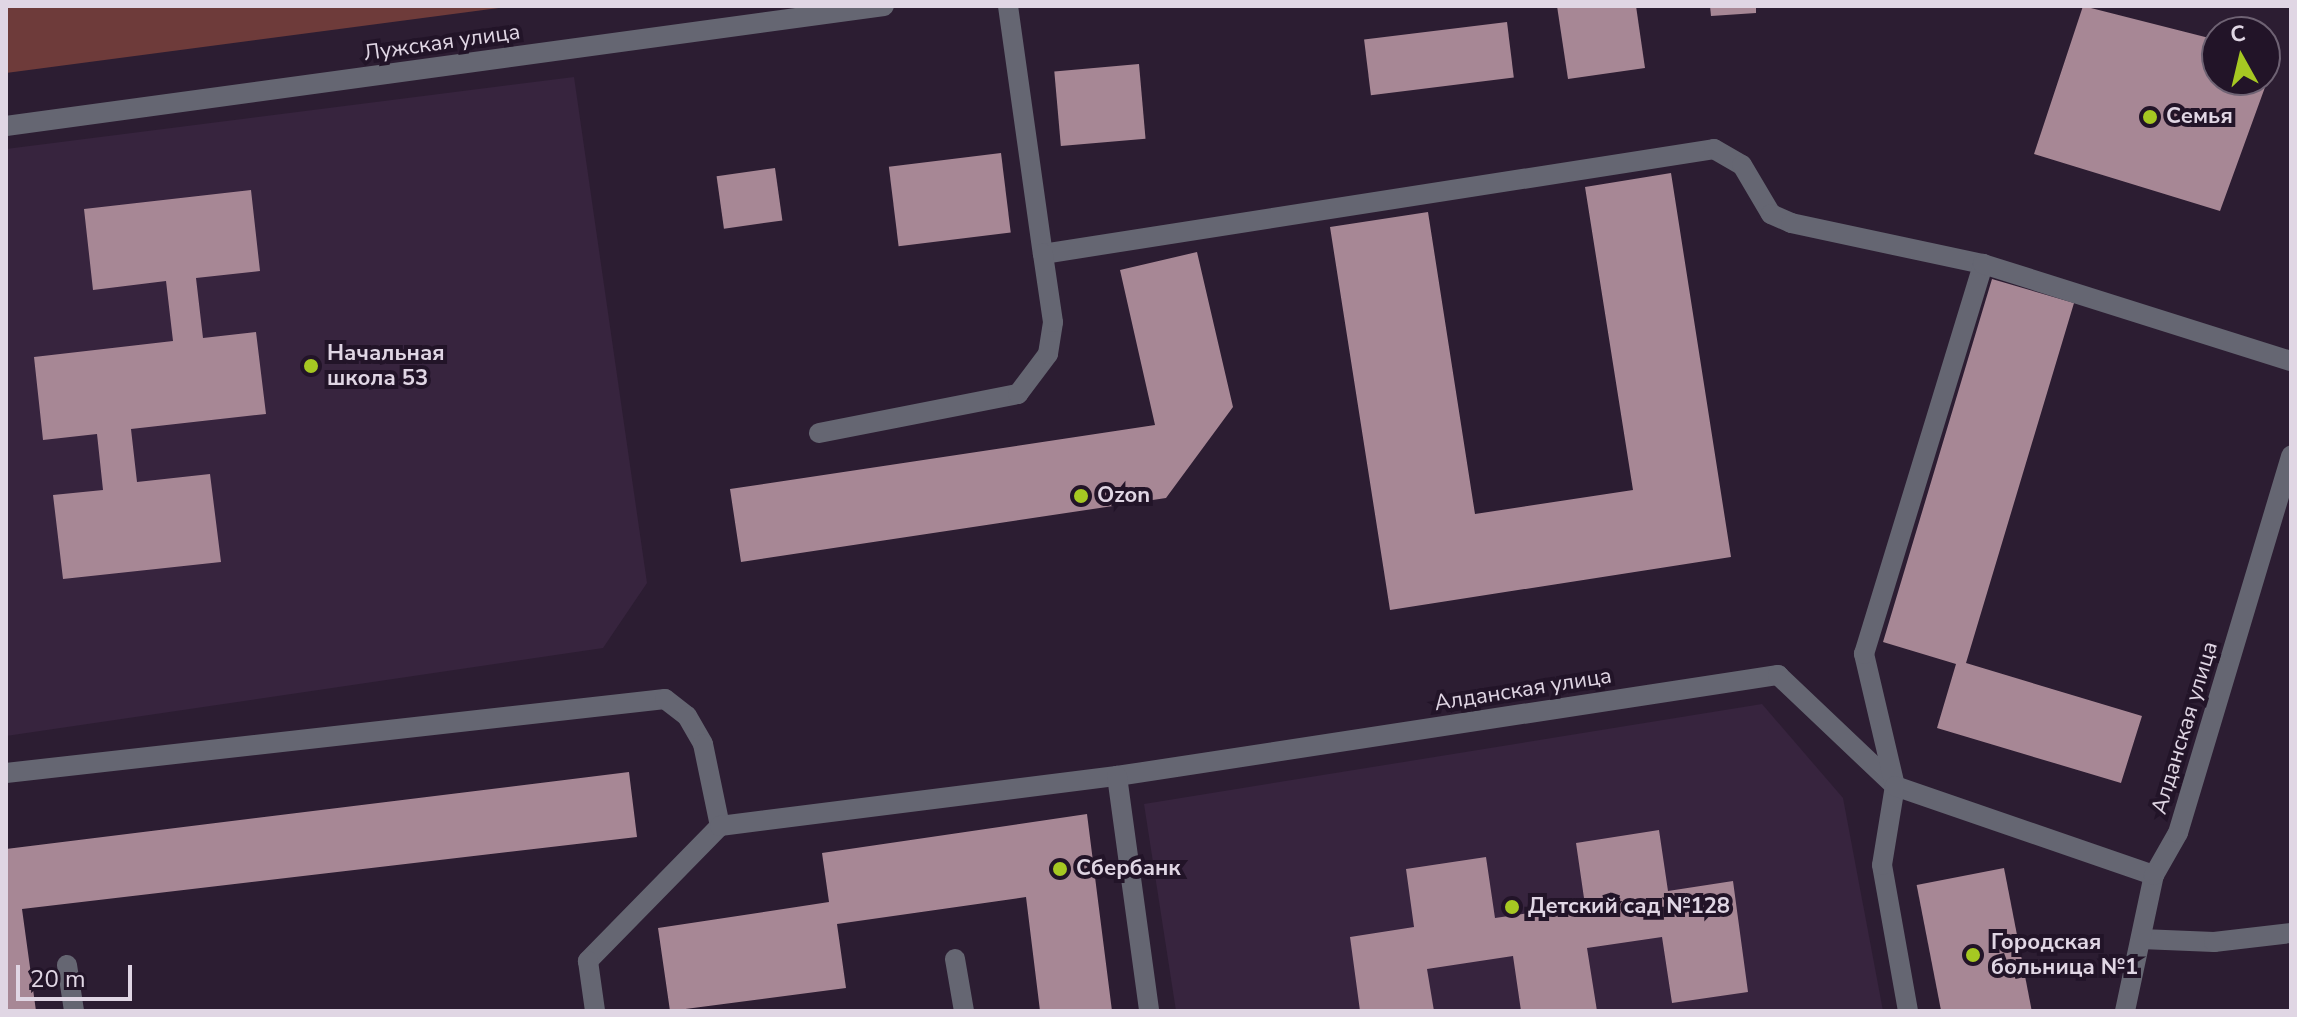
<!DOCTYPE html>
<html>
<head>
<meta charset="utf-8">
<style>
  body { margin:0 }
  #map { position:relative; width:2297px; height:1017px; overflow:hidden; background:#2c1d32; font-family:"Nunito Sans",sans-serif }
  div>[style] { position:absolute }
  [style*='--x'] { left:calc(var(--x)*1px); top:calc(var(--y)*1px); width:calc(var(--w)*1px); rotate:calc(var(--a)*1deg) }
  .built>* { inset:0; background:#37243e }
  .forest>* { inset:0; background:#6e3b3a }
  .building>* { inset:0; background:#a78795; transform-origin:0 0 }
  .minor>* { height:20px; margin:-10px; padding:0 10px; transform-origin:10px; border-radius:10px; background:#656672 }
  .dots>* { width:22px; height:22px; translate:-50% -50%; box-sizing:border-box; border:4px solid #221428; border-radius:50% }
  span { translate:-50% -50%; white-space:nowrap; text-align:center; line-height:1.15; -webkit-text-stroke:8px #221428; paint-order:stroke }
  .street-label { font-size:22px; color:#e0d6e4 }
  .poi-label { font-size:22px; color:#e0d6e4; font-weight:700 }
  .left { translate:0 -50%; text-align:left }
  .frame { position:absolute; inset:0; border:8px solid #e0d6e4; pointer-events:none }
  .north { position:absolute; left:2201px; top:16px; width:80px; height:80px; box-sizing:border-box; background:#221428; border:2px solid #6e6273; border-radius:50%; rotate:352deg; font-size:22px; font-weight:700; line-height:32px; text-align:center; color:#e0d6e4 }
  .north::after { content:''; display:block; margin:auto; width:28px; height:36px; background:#a6c822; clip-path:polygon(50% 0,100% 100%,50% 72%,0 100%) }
  .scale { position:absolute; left:16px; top:965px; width:116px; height:36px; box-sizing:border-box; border:4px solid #e0d6e4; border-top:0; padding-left:10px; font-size:24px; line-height:28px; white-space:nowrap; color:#e0d6e4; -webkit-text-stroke:6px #221428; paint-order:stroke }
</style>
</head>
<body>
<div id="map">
  <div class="built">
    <div style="clip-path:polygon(574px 77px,647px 583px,603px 648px,6px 736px,6px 149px)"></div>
    <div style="clip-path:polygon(1762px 704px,1843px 798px,1883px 1011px,1176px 1011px,1144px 804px)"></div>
  </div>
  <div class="forest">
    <div style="clip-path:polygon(6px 6px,514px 6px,6px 73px)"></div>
  </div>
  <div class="building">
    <div style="clip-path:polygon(1557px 6px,1636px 6px,1645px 68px,1568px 79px)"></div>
    <div style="clip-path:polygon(1710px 6px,1756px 6px,1756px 13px,1711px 16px)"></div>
    <div style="clip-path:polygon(2083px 6px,2217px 40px,2217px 80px,2265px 80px,2265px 54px,2276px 57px,2220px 211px,2034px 154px)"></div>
    <div style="left:1507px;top:22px;width:56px;height:144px;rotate:83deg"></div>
    <div style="left:1139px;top:64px;width:75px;height:85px;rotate:85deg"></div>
    <div style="left:1001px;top:153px;width:80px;height:113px;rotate:83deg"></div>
    <div style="left:775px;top:168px;width:53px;height:59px;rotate:82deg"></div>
    <div style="clip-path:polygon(1671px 173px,1731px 557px,1390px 610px,1330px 227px,1428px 212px,1475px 514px,1633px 490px,1585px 187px)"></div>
    <div style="clip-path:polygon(251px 190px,260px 271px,196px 278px,203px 338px,256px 332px,266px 414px,131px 429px,137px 482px,210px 474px,221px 562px,63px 579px,53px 495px,103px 490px,97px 434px,43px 440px,34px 357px,173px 341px,166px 281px,93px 290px,84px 209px)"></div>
    <div style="clip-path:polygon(1197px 252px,1233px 407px,1166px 498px,741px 562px,730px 489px,1155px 425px,1120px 270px)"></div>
    <div style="clip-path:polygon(1992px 279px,2074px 303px,1966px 663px,2142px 716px,2121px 783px,1937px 728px,1956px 664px,1883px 642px)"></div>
    <div style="clip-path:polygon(629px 772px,637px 837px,22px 909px,36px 1011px,6px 1011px,6px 849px)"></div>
    <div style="clip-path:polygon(1087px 814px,1112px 1011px,1040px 1011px,1026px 897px,837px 924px,846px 988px,670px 1011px,658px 928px,829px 902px,822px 853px)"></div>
    <div style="clip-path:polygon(1659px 830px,1668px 891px,1733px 881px,1748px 992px,1672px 1003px,1662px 937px,1587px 948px,1597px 1011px,1521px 1011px,1513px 956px,1427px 969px,1434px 1011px,1360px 1011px,1350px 937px,1414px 927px,1406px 869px,1486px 857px,1495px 918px,1585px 905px,1576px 843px)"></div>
    <div style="left:2004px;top:868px;width:146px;height:89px;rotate:79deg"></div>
  </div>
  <div class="minor">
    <div style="--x:1008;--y:6;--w:250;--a:82"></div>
    <div style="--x:1043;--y:254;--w:679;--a:-8.89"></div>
    <div style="--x:1714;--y:149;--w:32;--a:30"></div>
    <div style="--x:1742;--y:165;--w:57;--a:59.4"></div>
    <div style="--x:1771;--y:214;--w:22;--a:24"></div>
    <div style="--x:1791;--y:223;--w:196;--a:12.1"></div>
    <div style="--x:6;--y:126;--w:886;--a:-7.78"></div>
    <div style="--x:819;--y:433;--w:203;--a:-11.1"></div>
    <div style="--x:1018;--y:394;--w:50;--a:-53.1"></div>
    <div style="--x:1048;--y:354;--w:32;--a:-81"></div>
    <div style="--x:1053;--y:322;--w:69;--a:-98.4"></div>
    <div style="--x:6;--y:773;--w:663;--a:-6.41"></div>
    <div style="--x:665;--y:699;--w:28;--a:38"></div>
    <div style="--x:687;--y:716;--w:32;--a:60"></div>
    <div style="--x:703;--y:744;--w:84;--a:78.3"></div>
    <div style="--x:720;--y:826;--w:189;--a:134.4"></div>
    <div style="--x:588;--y:961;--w:50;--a:82"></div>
    <div style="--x:1117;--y:776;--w:669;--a:-8.69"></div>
    <div style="--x:1778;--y:675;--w:161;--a:43.5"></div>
    <div style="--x:1895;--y:786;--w:136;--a:-103.2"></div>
    <div style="--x:1864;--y:654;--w:408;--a:-73"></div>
    <div style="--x:1983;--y:264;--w:323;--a:17.5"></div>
    <div style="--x:720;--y:826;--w:400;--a:-7.2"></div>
    <div style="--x:1117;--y:776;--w:237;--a:82.2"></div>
    <div style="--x:2141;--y:939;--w:73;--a:2.4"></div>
    <div style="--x:2214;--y:942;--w:78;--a:-6.7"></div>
    <div style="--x:955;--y:959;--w:53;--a:80.2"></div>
    <div style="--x:67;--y:965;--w:47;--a:81.3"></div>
    <div style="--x:1908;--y:1011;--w:148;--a:-100.1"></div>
    <div style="--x:1882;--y:865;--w:80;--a:-80.7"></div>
    <div style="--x:1895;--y:786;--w:274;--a:19"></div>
    <div style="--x:2125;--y:1011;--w:139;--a:-78"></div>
    <div style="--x:2154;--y:875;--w:48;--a:-60.3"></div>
    <div style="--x:2178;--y:833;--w:394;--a:-73.3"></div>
  </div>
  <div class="dots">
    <div style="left:2150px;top:117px;background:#a6c822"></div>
    <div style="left:311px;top:366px;background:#a6c822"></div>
    <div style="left:1081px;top:496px;background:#a6c822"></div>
    <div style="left:1060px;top:869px;background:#a6c822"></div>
    <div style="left:1512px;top:907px;background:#a6c822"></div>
    <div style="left:1973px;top:955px;background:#a6c822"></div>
  </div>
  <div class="street-label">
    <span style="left:442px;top:43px;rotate:-8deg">Лужская улица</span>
    <span style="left:1523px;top:690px;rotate:-9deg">Алданская улица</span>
    <span style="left:2185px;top:728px;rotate:-73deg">Алданская улица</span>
  </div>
  <div class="poi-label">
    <span class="left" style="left:2166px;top:117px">Семья</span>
    <span class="left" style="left:327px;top:366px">Начальная<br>школа 53</span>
    <span class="left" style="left:1097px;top:496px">Ozon</span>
    <span class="left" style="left:1076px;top:869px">Сбербанк</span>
    <span class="left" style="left:1528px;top:907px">Детский сад №128</span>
    <span class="left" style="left:1991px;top:955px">Городская<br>больница №1</span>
  </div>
  <div class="frame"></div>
  <div class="north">С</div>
  <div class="scale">20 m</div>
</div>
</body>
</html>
